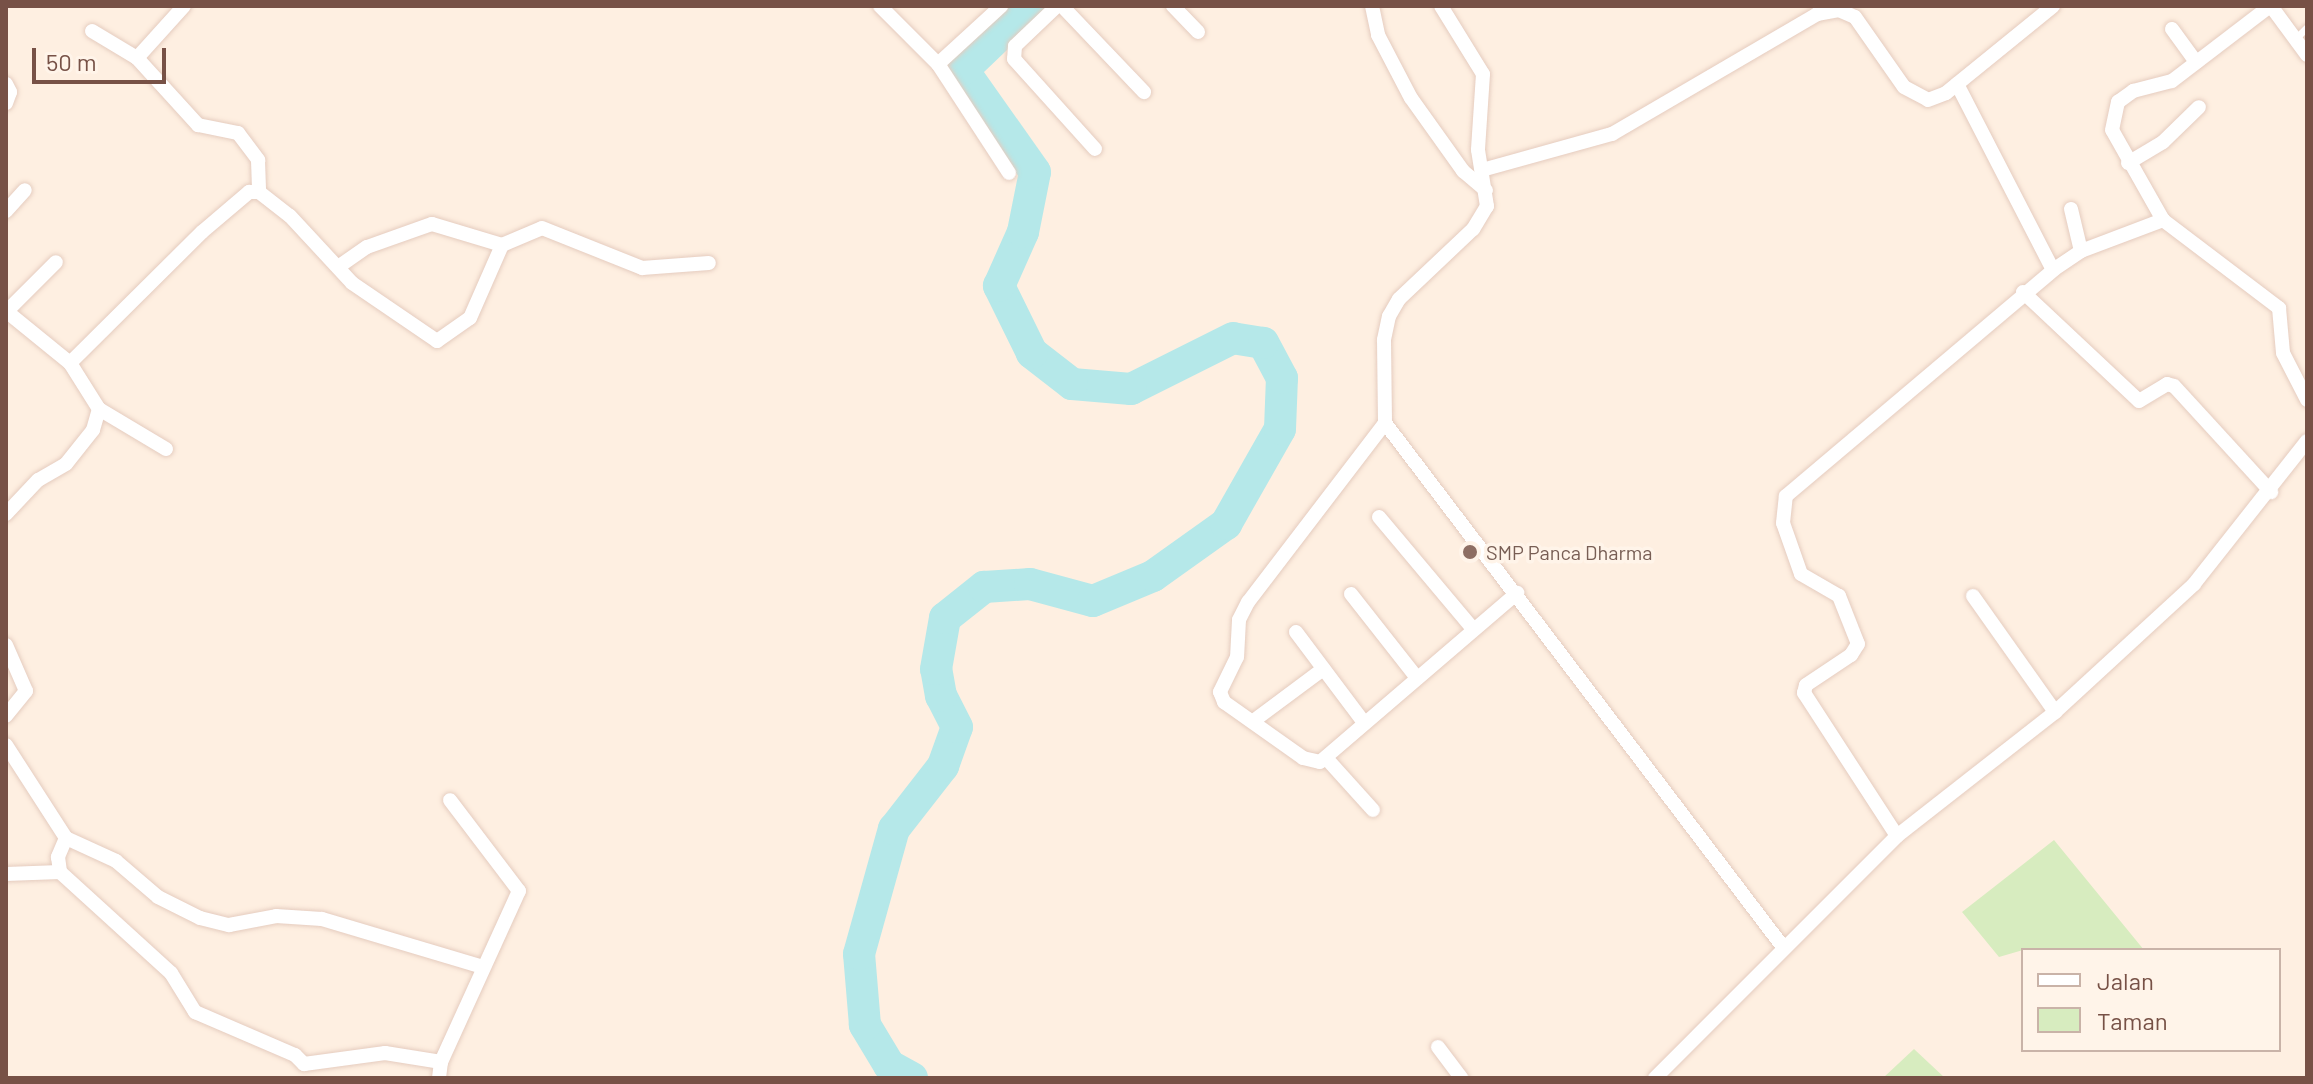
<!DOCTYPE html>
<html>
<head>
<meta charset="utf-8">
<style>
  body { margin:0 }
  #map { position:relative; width:2313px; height:1084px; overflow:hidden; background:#feefe1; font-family:Barlow,sans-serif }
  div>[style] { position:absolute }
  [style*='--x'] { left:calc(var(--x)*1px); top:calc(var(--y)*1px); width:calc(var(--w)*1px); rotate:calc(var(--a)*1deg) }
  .green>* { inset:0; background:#d7ecbf }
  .river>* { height:32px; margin:-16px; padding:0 16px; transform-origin:16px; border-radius:16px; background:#b5e8e9 }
  .roads { filter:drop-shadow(0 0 2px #e5ccbf) drop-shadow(0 0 2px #e5ccbf) }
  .service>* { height:7px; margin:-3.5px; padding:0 3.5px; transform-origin:3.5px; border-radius:3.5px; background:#fff }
  .minor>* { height:14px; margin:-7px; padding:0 7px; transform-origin:7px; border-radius:7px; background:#fff }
  .dots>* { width:22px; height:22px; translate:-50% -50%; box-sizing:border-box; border:4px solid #fff4e9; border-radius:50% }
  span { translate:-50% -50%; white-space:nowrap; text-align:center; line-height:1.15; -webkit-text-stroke:7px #fff4e9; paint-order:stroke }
  .education-label { font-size:20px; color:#785e54 }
  .left { translate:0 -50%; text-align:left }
  .frame { position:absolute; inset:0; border:8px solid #775146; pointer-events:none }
  .legend { position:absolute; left:2021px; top:948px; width:260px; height:104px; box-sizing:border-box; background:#fff4e9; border:2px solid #c9b3a8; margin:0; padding:10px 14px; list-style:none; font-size:24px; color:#775146 }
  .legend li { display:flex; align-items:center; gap:16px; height:40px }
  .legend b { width:40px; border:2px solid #c9b3a8 }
  .scale { position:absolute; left:32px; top:48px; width:134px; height:36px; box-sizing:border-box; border:4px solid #775146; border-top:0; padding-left:10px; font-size:24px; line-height:28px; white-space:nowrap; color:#775146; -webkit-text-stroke:6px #fff4e9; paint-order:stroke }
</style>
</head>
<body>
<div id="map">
  <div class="green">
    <div style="clip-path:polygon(2054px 840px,2144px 950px,2023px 950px,1999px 957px,1962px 912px)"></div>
    <div style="clip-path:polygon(1914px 1049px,1945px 1078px,1883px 1078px)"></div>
  </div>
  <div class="river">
    <div style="--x:912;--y:1078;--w:26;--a:-151"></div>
    <div style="--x:889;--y:1065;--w:47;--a:-121"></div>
    <div style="--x:865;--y:1025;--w:71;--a:-94.8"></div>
    <div style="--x:859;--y:954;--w:130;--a:-74.4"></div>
    <div style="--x:894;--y:829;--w:80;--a:-52.1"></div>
    <div style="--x:943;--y:766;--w:41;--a:-70.3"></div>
    <div style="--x:957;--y:727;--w:35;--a:-117"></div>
    <div style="--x:941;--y:696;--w:27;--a:-100"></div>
    <div style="--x:936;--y:669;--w:52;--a:-80"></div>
    <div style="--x:945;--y:618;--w:50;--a:-38.5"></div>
    <div style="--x:984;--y:587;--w:46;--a:-3.7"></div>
    <div style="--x:1030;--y:584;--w:65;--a:15.1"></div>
    <div style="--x:1093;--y:601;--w:65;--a:-22.6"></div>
    <div style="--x:1153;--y:576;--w:90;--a:-35.5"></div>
    <div style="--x:1226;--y:524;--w:109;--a:-60.4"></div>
    <div style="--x:1280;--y:429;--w:51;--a:-87.8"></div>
    <div style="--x:1282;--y:378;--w:40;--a:-118"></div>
    <div style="--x:1263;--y:343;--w:30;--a:-171"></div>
    <div style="--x:1233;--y:338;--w:114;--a:153.4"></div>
    <div style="--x:1131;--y:389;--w:59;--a:-175.2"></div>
    <div style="--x:1072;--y:384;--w:51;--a:-142.2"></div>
    <div style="--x:1032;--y:353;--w:75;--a:-116.2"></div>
    <div style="--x:999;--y:286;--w:59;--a:-66"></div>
    <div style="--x:1023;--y:232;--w:61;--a:-78.7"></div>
    <div style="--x:1035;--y:172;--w:125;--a:-125.2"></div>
    <div style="--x:963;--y:70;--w:93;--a:-43.7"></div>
  </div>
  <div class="roads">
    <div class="service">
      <div style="--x:2295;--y:39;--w:17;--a:-45"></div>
    </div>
    <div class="minor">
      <div style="--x:880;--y:6;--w:82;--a:45"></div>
      <div style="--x:938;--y:64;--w:130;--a:56.9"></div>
      <div style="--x:1057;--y:6;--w:58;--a:136.4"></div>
      <div style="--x:1015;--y:46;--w:13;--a:94"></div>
      <div style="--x:1014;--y:59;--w:121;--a:48"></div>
      <div style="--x:1062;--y:6;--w:119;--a:46.4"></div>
      <div style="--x:1173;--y:6;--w:36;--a:46"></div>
      <div style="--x:1372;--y:6;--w:30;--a:78"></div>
      <div style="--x:1378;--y:35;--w:71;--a:62.4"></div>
      <div style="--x:1411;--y:98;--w:90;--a:54.5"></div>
      <div style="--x:1463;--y:171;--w:30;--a:40"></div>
      <div style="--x:1441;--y:6;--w:80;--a:58.3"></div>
      <div style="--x:1483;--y:74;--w:76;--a:93.8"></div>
      <div style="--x:1478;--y:150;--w:57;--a:80.9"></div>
      <div style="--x:1487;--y:206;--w:27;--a:121"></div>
      <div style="--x:1473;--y:229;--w:102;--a:136.6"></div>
      <div style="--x:1399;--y:299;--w:20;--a:120"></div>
      <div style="--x:1389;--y:316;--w:25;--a:102"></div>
      <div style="--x:1384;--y:340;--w:83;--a:89.3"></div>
      <div style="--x:1385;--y:423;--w:658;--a:52.78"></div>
      <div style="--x:2271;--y:6;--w:61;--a:53.7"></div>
      <div style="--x:2172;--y:29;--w:41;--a:54"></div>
      <div style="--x:92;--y:31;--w:52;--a:31"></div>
      <div style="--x:137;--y:58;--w:91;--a:47.7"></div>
      <div style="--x:198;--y:125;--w:41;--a:11.3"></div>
      <div style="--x:238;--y:133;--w:34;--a:53"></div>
      <div style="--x:258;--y:160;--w:32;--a:88"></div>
      <div style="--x:137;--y:58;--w:70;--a:-47.9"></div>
      <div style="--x:938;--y:64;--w:86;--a:-42.6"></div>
      <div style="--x:6;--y:84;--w:9;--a:63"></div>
      <div style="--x:10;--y:92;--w:12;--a:110"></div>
      <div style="--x:1957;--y:84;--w:209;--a:62.7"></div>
      <div style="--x:2128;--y:163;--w:41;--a:-31"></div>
      <div style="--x:2163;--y:142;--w:50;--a:-44.2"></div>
      <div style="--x:1482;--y:170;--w:135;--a:-15.5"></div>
      <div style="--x:1612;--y:134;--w:238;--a:-30.3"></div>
      <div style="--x:1817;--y:14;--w:22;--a:-10"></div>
      <div style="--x:1839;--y:10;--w:17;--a:24"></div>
      <div style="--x:1855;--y:17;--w:85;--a:55"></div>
      <div style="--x:1904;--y:87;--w:27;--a:28"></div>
      <div style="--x:1928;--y:100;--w:19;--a:-21"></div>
      <div style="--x:1946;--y:93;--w:138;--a:-39.1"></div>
      <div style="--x:2071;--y:209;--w:43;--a:76.6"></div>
      <div style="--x:6;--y:211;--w:28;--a:-48"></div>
      <div style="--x:2163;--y:220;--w:146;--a:37.2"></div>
      <div style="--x:2279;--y:308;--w:45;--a:84.9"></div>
      <div style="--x:2283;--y:353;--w:53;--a:62.9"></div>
      <div style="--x:338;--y:267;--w:35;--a:-35"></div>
      <div style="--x:367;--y:247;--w:69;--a:-19.5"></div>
      <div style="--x:432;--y:224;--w:73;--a:16.7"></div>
      <div style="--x:502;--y:245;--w:43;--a:-23"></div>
      <div style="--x:542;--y:228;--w:108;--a:21.8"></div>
      <div style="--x:642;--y:268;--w:67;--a:-4.3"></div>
      <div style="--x:2023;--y:292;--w:159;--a:43.2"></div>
      <div style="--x:2139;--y:401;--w:33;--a:-31"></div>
      <div style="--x:2167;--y:384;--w:7;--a:16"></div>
      <div style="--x:2174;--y:386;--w:144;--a:47.5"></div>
      <div style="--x:6;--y:311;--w:82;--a:39.1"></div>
      <div style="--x:70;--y:363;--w:54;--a:57.8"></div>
      <div style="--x:99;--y:409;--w:22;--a:106"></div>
      <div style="--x:93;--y:430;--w:43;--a:128.5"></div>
      <div style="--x:66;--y:464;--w:32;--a:150"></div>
      <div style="--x:38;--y:480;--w:47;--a:133.3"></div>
      <div style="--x:7;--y:311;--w:69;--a:-45"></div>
      <div style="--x:70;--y:363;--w:186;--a:-44.8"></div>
      <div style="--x:202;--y:232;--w:62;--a:-40.4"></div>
      <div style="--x:249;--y:192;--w:10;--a:0"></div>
      <div style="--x:259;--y:192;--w:39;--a:38"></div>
      <div style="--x:290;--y:216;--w:91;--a:47.2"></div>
      <div style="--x:352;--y:283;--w:103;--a:34.3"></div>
      <div style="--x:437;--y:341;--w:40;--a:-34.9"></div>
      <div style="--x:470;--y:318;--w:80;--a:-66.3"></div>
      <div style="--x:99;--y:409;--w:78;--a:30.8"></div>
      <div style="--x:1385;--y:423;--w:225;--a:127.4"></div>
      <div style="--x:1248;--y:602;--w:20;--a:117"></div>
      <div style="--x:1239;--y:620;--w:37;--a:93"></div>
      <div style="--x:1237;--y:657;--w:39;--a:116"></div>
      <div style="--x:1220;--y:692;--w:11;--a:68"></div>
      <div style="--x:1224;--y:702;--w:97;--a:35.3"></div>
      <div style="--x:1303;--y:758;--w:17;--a:13"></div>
      <div style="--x:1320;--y:762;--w:260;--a:-40.6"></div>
      <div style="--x:1379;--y:517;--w:146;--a:50"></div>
      <div style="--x:1351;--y:594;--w:107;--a:51.8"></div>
      <div style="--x:1973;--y:596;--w:142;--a:54.7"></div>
      <div style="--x:1296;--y:632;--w:110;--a:53.1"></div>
      <div style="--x:6;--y:645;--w:50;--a:66.5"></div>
      <div style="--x:26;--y:691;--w:32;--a:129"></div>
      <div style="--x:1256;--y:719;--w:84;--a:-36.7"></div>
      <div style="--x:6;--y:745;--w:111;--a:57.2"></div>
      <div style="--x:66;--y:838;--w:55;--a:24.7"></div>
      <div style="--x:116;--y:861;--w:55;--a:40.6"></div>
      <div style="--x:158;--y:897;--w:47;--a:26.6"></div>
      <div style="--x:200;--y:918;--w:30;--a:14"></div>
      <div style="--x:229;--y:925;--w:48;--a:-10.8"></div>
      <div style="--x:276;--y:916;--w:46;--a:3.7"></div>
      <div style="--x:322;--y:919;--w:168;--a:16.6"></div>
      <div style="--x:1326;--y:758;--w:70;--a:47.9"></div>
      <div style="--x:1897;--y:836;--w:171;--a:-123"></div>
      <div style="--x:1804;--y:693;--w:8;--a:-76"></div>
      <div style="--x:1806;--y:685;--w:54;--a:-33.7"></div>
      <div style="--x:1851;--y:655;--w:13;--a:-58"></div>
      <div style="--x:1858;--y:644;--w:52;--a:-111.6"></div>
      <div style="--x:1839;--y:596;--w:44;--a:-149.9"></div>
      <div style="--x:1801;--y:574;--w:54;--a:-109.4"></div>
      <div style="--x:1783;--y:523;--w:27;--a:-84"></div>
      <div style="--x:1786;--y:496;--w:350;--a:-40.2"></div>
      <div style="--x:2053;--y:270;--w:34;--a:-34"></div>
      <div style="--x:2081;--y:251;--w:88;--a:-20.7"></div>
      <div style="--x:2163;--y:220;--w:103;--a:-119.5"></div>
      <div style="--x:2112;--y:130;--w:29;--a:-78"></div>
      <div style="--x:2118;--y:102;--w:19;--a:-36"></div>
      <div style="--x:2133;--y:91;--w:40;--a:-14.4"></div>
      <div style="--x:2172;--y:81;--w:123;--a:-37.4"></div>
      <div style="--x:66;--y:838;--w:21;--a:113"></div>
      <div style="--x:58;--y:857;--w:15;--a:82"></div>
      <div style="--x:60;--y:872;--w:150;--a:42.3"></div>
      <div style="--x:171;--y:973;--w:46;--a:58.4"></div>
      <div style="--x:195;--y:1012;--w:109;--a:23.3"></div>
      <div style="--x:295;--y:1055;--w:13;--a:45"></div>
      <div style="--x:304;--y:1064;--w:82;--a:-7.7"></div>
      <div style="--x:385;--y:1053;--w:57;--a:9.1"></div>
      <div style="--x:6;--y:874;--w:54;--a:-2.1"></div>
      <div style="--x:1438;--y:1047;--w:39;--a:53"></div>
      <div style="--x:439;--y:1078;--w:16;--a:-83"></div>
      <div style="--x:441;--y:1062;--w:188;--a:-65.5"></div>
      <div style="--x:519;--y:891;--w:114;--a:-127.2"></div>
      <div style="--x:1655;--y:1078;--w:342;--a:-45"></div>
      <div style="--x:1897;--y:836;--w:201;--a:-38.1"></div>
      <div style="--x:2055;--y:712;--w:189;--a:-42.6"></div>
      <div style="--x:2194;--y:584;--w:182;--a:-51.7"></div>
    </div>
  </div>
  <div class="dots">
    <div style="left:1470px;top:552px;background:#8d6e63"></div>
  </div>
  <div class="education-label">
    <span class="left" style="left:1486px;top:552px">SMP Panca Dharma</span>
  </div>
  <div class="frame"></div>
  <ul class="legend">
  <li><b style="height:10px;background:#fff"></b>Jalan</li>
  <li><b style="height:22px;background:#d7ecbf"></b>Taman</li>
  </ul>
  <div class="scale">50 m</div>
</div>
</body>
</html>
